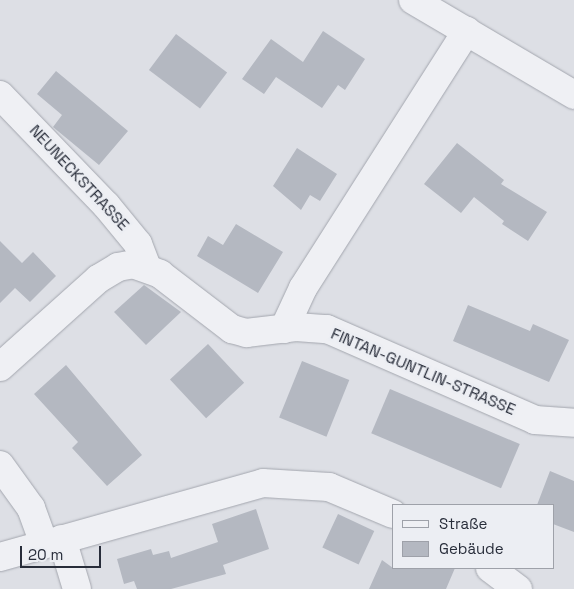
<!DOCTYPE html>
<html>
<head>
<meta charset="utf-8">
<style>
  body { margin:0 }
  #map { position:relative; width:574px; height:589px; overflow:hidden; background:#dddfe5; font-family:"Space Grotesk",sans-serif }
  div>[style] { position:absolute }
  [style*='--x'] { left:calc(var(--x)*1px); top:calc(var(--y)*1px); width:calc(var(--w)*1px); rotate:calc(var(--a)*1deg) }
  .building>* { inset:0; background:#b4b8c1; transform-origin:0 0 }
  .roads { filter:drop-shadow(0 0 1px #a3a6ae) drop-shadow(0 0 1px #a3a6ae) }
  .minor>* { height:28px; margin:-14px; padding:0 14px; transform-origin:14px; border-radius:14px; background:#eff0f4 }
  span { translate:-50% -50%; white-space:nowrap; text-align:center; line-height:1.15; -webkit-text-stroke:5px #eceef3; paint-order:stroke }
  .street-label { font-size:16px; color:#282d3a }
  .legend { position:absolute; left:392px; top:504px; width:162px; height:65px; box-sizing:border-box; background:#eceef3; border:1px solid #9ea1a9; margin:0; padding:6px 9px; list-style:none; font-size:15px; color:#282d3a }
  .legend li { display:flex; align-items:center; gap:10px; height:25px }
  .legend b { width:25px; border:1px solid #9ea1a9 }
  .scale { position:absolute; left:20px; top:546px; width:81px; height:22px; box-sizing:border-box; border:2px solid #282d3a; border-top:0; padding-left:6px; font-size:15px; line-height:18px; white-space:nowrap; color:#282d3a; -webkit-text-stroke:4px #eceef3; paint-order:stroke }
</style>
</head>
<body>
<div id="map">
  <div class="building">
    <div style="clip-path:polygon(323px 31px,365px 59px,345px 90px,338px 85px,322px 108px,276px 77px,264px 94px,242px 79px,271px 39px,303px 62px)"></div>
    <div style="left:176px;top:34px;width:64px;height:45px;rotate:37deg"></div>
    <div style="clip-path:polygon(56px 71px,128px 131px,99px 165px,53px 127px,62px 115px,37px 94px)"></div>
    <div style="clip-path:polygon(457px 143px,504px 180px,501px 184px,547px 212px,528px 241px,502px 224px,504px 221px,474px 197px,461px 213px,424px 184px)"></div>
    <div style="clip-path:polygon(297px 148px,337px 174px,320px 201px,310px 195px,301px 210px,273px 186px)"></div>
    <div style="clip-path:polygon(236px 224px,283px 252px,258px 293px,197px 256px,208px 236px,223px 245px)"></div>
    <div style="clip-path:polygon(0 241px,22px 263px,33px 252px,56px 276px,30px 302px,15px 288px,0 303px)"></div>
    <div style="clip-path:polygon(144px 285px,181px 312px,146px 345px,114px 312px)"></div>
    <div style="clip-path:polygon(468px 305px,530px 331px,533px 324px,569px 340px,549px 382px,453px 341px)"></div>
    <div style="left:208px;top:344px;width:53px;height:52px;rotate:47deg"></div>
    <div style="left:302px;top:361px;width:51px;height:61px;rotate:22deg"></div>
    <div style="clip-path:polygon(66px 365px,142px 455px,107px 486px,72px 448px,78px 442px,34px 394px)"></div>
    <div style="left:390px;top:389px;width:141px;height:48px;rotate:23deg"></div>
    <div style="clip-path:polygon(550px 471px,574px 481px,574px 532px,553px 524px,553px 505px,537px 505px)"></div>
    <div style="clip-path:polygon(256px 509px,269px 549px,223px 565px,226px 574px,171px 589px,137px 589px,134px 581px,124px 584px,117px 559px,151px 549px,153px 555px,169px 551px,171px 558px,218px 542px,212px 524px)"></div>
    <div style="left:338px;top:514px;width:40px;height:37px;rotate:25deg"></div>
    <div style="clip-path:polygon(382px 560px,393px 568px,455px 568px,446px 589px,369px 589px)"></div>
  </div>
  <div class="roads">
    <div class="minor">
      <div style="--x:413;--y:0;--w:187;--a:30.5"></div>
      <div style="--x:0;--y:95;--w:153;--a:46.1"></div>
      <div style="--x:106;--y:205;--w:50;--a:50.6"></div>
      <div style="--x:138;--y:244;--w:25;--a:69"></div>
      <div style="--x:284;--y:329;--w:45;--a:-65.1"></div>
      <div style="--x:303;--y:288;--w:305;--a:-57.5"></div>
      <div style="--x:0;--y:367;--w:132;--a:-41.9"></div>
      <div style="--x:98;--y:279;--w:23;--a:-31"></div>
      <div style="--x:118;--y:267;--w:15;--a:-11"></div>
      <div style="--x:133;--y:264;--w:29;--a:20"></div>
      <div style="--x:160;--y:274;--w:91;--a:37.4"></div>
      <div style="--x:232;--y:329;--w:15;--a:16"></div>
      <div style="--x:246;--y:333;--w:50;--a:-6.8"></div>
      <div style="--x:296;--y:327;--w:31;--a:4"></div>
      <div style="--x:327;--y:329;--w:227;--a:23.6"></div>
      <div style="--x:535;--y:420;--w:39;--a:4"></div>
      <div style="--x:0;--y:465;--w:53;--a:54.2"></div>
      <div style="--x:31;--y:508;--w:38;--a:70"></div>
      <div style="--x:62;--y:539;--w:52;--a:73.3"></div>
      <div style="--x:0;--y:557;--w:273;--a:-15.7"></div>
      <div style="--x:263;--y:483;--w:66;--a:3.5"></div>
      <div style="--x:329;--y:487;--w:69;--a:22.9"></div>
      <div style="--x:490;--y:568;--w:35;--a:37"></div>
    </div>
  </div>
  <div class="street-label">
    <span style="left:79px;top:178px;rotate:47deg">NEUNECKSTRASSE</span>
    <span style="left:423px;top:372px;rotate:23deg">FINTAN-GUNTLIN-STRASSE</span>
  </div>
  <ul class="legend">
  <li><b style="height:6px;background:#eff0f4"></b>Straße</li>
  <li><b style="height:14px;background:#b4b8c1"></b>Gebäude</li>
  </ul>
  <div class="scale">20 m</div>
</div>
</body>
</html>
